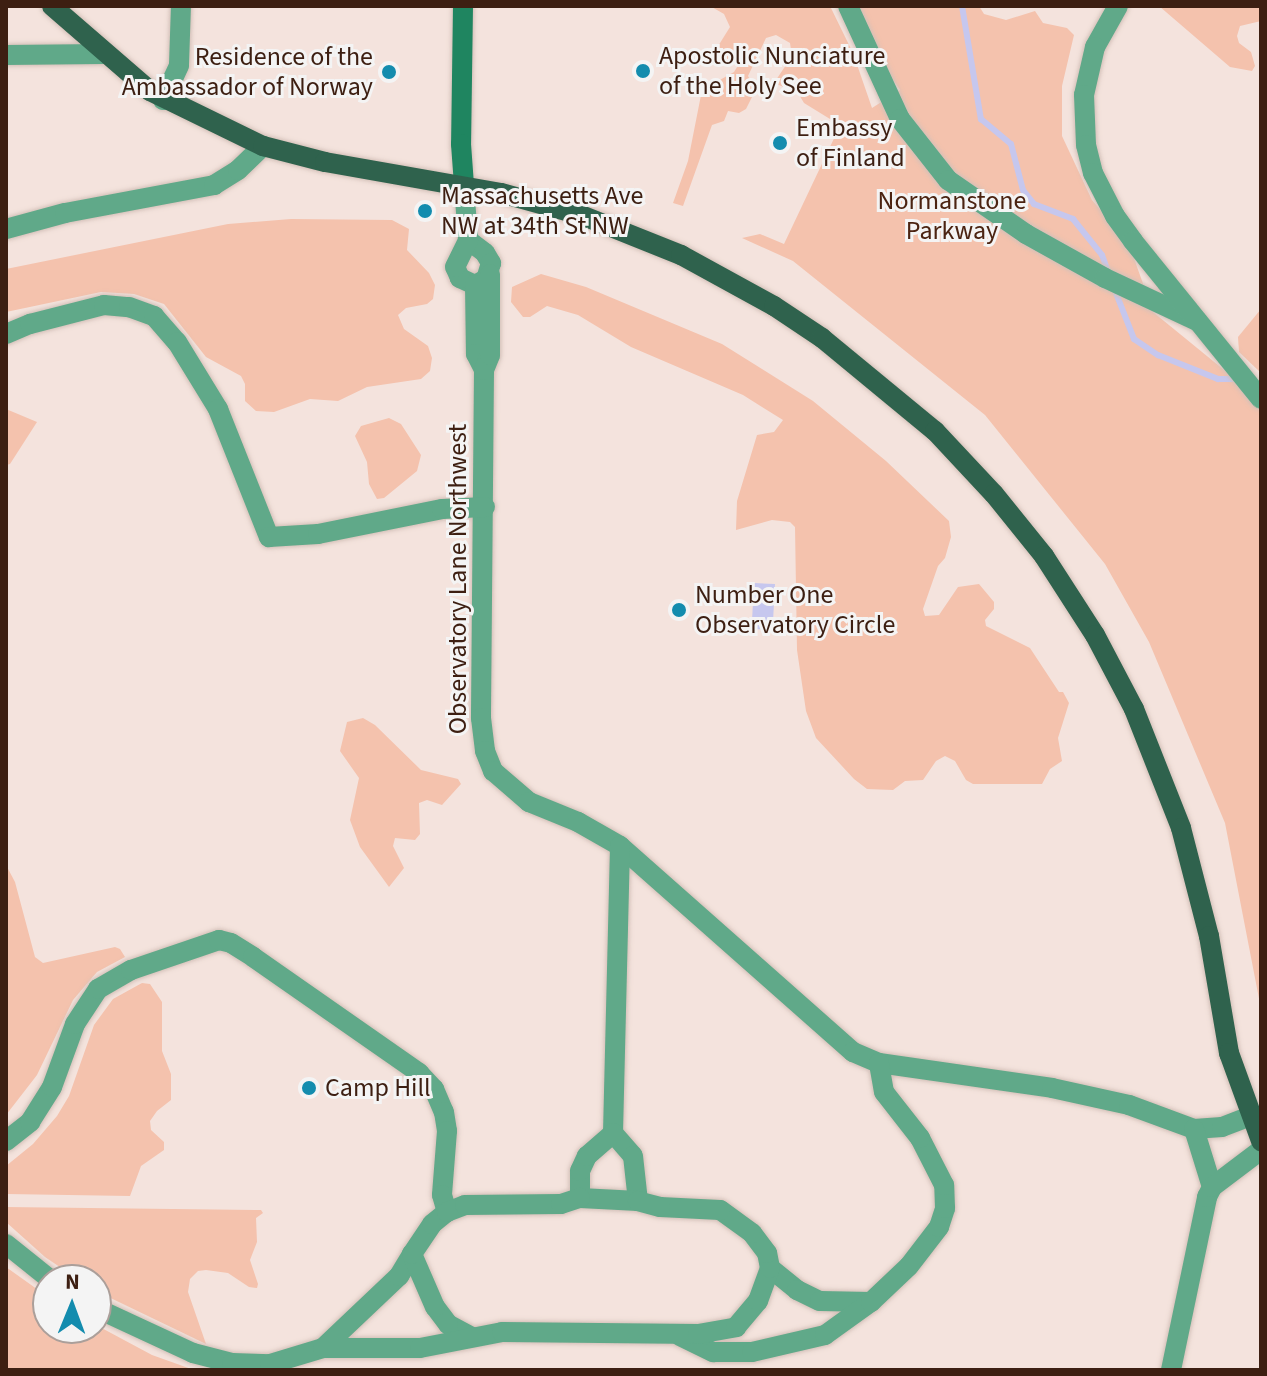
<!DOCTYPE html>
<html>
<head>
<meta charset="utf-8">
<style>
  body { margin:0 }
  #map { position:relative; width:1267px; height:1376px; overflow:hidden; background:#f4e3dd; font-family:"Source Sans 3",sans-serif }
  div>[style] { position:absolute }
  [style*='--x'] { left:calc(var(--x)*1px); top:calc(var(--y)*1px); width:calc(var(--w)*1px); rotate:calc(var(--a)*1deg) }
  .green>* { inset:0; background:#f4c2ad }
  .water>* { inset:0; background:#c6c7ee; transform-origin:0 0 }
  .stream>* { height:6px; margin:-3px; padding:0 3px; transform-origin:3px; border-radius:3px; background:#c6c7ee }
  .roads { filter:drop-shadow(0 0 2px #d3c0b8) drop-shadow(0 0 2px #d3c0b8) }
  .minor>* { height:20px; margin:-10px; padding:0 10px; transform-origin:10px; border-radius:10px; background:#60a989 }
  .tertiary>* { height:20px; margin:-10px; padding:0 10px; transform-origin:10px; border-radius:10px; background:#60a989 }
  .secondary>* { height:20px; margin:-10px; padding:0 10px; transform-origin:10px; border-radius:10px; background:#1f8560 }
  .primary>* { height:20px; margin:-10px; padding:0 10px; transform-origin:10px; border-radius:10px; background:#2f624d }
  .dots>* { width:22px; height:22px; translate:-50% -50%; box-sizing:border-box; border:4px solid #f4f4f4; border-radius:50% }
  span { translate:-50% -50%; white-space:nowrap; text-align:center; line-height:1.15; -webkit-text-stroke:6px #f4f4f4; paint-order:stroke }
  .poi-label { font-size:26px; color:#3d1f12 }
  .left { translate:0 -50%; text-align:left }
  .right { translate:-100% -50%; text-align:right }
  .park-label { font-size:26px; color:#4b2311 }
  .street-label { font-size:26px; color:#3d1f12 }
  .frame { position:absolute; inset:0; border:8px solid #3d1f12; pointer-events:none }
  .north { position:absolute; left:32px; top:1264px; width:80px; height:80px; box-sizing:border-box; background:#f4f4f4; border:2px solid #ab9f9a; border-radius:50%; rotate:1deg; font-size:22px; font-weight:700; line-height:32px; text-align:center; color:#3d1f12 }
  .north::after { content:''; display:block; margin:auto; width:28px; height:36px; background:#138cae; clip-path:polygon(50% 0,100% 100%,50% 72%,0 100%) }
</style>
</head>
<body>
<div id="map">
  <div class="green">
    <div style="clip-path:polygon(710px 6px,830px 6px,853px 53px,872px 108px,900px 90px,876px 54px,854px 6px,979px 6px,984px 14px,1006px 20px,1035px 11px,1043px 23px,1067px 28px,1074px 35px,1062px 86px,1062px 136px,1092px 200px,1129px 244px,1153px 312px,1240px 383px,1261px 412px,1261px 1009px,1225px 823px,1149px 642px,1105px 564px,985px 415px,793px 261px,742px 238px,760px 234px,784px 244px,838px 130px,843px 127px,804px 103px,798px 93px,774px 83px,792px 56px,790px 43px,776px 35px,766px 38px,748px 76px,756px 89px,746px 109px,739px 113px,728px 111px,724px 121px,712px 125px,683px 206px,673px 203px,688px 161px,702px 90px,734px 72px,739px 64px,736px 60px,720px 59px,715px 51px,730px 27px,724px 14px)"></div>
    <div style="clip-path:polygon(1159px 6px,1261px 6px,1261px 21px,1240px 26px,1237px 36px,1239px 43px,1251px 52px,1255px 66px,1252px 71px,1230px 67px)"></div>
    <div style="clip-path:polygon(291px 219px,392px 220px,409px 229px,407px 250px,429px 273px,435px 285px,433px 299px,427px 304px,406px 308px,398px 315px,404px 329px,428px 346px,432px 358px,430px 371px,421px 379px,367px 387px,338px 401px,310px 399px,274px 412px,256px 411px,245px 401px,245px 384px,241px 376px,206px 357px,164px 304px,134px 294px,101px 292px,6px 312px,6px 269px,228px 224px)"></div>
    <div style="clip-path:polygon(541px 274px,586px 287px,722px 344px,813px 401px,886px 461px,949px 521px,951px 537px,945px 558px,938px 566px,923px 609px,925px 616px,939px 615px,958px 587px,979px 584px,994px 602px,994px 609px,985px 620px,986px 626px,1030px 648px,1059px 692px,1063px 692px,1069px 703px,1058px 738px,1062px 761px,1050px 769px,1042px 784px,973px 784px,966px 780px,955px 761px,945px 756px,936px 761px,923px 780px,905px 781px,893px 790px,867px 789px,854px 779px,816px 738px,806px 711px,797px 650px,795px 527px,790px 522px,772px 520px,736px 530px,737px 501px,757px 435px,774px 432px,783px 420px,743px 395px,631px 347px,578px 315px,547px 306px,530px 317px,523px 317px,511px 302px,512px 287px)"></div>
    <div style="clip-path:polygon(1261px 309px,1261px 373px,1239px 352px,1238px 337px)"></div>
    <div style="clip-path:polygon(6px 409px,37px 422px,10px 464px,6px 465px)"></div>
    <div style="clip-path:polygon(389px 418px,401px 424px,421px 455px,417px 471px,384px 498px,377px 499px,369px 484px,367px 462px,355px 436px,361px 426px)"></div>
    <div style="clip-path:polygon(363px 718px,375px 725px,421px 770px,458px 779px,461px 784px,442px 805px,427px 800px,419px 803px,420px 834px,415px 840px,395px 838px,393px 846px,404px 868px,389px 887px,360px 847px,350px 820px,359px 778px,340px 751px,347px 722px)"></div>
    <div style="clip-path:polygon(6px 865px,15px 882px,35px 957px,43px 963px,115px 947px,120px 949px,125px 957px,97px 972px,73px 1000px,37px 1075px,6px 1115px)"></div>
    <div style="clip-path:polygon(142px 983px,150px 984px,162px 1002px,162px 1051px,171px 1074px,171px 1100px,157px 1111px,150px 1121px,151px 1130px,164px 1142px,164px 1150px,141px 1166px,130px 1196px,6px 1194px,6px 1166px,33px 1144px,57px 1116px,69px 1096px,94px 1025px,113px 999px)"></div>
    <div style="clip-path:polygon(6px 1207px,261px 1210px,263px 1213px,256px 1218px,257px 1242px,250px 1260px,258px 1284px,257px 1288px,249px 1287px,228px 1273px,206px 1270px,198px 1271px,190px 1279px,188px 1292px,206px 1344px,96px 1291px,96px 1280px,79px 1280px,45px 1257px,6px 1222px)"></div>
    <div style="clip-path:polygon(6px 1267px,48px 1297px,48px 1328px,96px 1328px,96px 1325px,152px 1355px,194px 1370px,6px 1370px)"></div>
  </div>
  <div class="water">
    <div style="left:754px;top:583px;width:21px;height:46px;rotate:3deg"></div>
  </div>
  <div class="stream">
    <div style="--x:962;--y:6;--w:115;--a:80.5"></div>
    <div style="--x:981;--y:119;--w:39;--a:40"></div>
    <div style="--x:1011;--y:144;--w:48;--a:75.4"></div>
    <div style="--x:1023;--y:190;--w:18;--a:52"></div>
    <div style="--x:1034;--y:204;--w:42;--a:21"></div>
    <div style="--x:1073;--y:219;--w:46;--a:51.1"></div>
    <div style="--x:1102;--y:255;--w:20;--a:70"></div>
    <div style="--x:1114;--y:288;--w:55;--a:68.6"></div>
    <div style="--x:1134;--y:339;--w:29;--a:34"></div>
    <div style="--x:1158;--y:355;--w:65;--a:21.8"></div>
    <div style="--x:1218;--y:379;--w:21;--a:0"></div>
  </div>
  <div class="roads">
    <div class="minor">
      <div style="--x:848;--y:6;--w:124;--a:65.3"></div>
      <div style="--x:900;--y:119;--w:78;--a:51.8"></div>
      <div style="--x:948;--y:180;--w:95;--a:34.7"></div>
      <div style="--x:1026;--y:234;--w:90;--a:29.1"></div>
      <div style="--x:1105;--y:278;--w:102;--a:25.1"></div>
      <div style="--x:1118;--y:6;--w:47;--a:119.3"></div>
      <div style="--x:1095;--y:47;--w:49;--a:102.9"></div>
      <div style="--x:1084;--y:95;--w:50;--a:87.7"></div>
      <div style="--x:1086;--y:145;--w:29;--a:76"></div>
      <div style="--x:1093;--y:173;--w:48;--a:62.9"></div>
      <div style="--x:1115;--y:216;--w:31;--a:54"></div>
      <div style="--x:1133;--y:241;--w:203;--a:51"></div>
      <div style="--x:6;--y:55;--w:97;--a:-0.6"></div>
      <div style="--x:163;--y:100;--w:38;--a:-65"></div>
      <div style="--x:179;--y:65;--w:59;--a:-88.1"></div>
      <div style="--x:464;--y:185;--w:55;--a:85.8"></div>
      <div style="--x:468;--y:240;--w:21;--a:37"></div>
      <div style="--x:485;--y:253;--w:12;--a:59"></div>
      <div style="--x:491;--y:263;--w:17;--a:107"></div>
      <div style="--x:486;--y:279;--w:13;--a:151"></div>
      <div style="--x:475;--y:285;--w:17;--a:-155"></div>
      <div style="--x:460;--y:278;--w:12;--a:-114"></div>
      <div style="--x:455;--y:267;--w:30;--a:-64"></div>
      <div style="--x:475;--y:285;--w:69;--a:89.2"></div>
      <div style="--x:476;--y:354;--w:18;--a:63"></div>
      <div style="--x:484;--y:370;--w:348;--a:90.5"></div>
      <div style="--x:481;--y:718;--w:33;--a:83"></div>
      <div style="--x:485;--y:751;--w:22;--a:68"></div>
      <div style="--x:493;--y:771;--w:48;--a:40.7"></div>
      <div style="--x:529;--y:802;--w:53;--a:22.2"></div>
      <div style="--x:578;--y:822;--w:48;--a:29.7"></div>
      <div style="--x:620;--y:846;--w:311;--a:41.5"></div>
      <div style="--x:853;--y:1052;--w:28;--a:23"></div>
      <div style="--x:879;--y:1063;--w:175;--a:8.2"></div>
      <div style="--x:1052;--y:1088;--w:79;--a:12.4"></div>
      <div style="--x:1129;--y:1105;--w:69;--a:20.3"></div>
      <div style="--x:1194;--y:1129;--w:28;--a:-4"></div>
      <div style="--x:1222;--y:1127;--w:31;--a:-21"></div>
      <div style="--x:6;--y:334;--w:26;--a:-23"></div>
      <div style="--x:30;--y:324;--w:76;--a:-14.4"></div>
      <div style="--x:104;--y:305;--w:25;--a:5"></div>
      <div style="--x:129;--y:307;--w:27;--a:20"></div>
      <div style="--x:154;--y:316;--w:35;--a:49"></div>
      <div style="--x:177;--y:342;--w:79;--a:58.5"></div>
      <div style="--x:218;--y:409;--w:138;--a:68.3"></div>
      <div style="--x:269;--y:537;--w:49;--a:-3.5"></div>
      <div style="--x:318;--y:534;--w:126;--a:-11.4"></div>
      <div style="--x:442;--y:509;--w:43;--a:-2.7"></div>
      <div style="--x:484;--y:370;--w:16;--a:-68"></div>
      <div style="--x:490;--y:355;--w:81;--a:-90"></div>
      <div style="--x:1194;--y:1129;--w:61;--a:72.8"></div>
      <div style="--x:613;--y:1133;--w:287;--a:-88.6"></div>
      <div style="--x:613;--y:1133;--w:30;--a:49"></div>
      <div style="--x:633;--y:1156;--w:45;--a:83.7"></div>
      <div style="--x:638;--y:1201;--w:58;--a:-177"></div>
      <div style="--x:580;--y:1198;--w:27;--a:-90"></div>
      <div style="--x:580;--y:1171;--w:17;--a:-65"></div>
      <div style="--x:587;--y:1156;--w:35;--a:-41"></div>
      <div style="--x:6;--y:1141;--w:31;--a:-38"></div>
      <div style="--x:30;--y:1122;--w:41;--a:-57.8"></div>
      <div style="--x:52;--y:1087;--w:67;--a:-69.9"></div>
      <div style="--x:75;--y:1024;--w:42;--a:-56.7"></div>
      <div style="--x:98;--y:989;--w:38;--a:-30"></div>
      <div style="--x:131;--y:970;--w:93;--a:-18.8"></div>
      <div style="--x:219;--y:940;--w:12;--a:14"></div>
      <div style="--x:231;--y:943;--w:26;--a:32"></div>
      <div style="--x:253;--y:957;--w:203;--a:34.9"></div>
      <div style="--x:419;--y:1073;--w:22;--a:47"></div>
      <div style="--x:434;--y:1089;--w:25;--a:67"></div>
      <div style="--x:444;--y:1112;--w:19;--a:81"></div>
      <div style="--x:447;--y:1131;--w:64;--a:94.5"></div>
      <div style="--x:442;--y:1195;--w:18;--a:74"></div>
      <div style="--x:6;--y:1244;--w:58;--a:38.7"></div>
      <div style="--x:770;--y:1268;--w:35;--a:39"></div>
      <div style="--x:797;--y:1290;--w:25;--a:26"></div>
      <div style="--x:820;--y:1301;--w:51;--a:1.1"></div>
      <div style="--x:96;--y:1308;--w:107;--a:24.9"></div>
      <div style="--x:193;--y:1353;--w:40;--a:14.4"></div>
      <div style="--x:232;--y:1363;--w:38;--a:2"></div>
      <div style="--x:270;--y:1364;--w:55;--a:-16.8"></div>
      <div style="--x:323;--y:1348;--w:105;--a:-43.5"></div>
      <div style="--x:399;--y:1276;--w:26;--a:-59"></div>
      <div style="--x:680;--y:1336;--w:37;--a:26"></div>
      <div style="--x:713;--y:1352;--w:39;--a:0"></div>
      <div style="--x:752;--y:1352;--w:75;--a:-13.1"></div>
      <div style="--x:825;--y:1335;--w:57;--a:-35.7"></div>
      <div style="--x:871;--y:1302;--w:52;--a:-43.5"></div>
      <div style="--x:909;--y:1266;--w:49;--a:-52.4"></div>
      <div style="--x:939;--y:1227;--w:20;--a:-72"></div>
      <div style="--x:945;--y:1208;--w:23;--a:-92"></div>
      <div style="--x:944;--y:1185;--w:53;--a:-117.1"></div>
      <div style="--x:920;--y:1138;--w:58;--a:-128"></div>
      <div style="--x:884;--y:1092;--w:29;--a:-100"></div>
      <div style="--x:472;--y:1337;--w:27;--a:-152"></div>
      <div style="--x:448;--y:1324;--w:21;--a:-127"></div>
      <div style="--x:435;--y:1307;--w:58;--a:-113.5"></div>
      <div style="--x:412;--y:1254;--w:36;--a:-56"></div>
      <div style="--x:432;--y:1224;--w:19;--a:-39"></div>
      <div style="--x:447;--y:1212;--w:19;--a:-21"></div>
      <div style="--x:465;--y:1205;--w:96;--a:-0.6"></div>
      <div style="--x:561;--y:1204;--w:20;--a:-18"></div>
      <div style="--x:323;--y:1348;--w:97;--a:0"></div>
      <div style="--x:420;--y:1348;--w:84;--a:-11"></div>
      <div style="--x:502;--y:1332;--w:196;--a:0.6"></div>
      <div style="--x:698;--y:1334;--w:39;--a:-10"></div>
      <div style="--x:736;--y:1327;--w:34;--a:-50"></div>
      <div style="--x:758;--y:1301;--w:35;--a:-70"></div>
      <div style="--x:770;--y:1268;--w:15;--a:-101"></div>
      <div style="--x:767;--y:1253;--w:25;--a:-127"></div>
      <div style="--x:752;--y:1233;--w:39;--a:-144"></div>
      <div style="--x:720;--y:1210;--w:60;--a:-177.1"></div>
      <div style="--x:660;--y:1207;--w:23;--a:-165"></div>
      <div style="--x:1171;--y:1370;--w:177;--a:-78.2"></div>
      <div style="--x:1207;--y:1197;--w:11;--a:-63"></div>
      <div style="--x:1212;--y:1187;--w:61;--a:-37.1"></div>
    </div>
    <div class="tertiary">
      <div style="--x:6;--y:229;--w:61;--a:-15.2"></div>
      <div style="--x:65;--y:213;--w:152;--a:-10.6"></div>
      <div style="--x:214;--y:185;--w:28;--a:-32"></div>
      <div style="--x:238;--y:170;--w:35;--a:-44"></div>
    </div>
    <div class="secondary">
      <div style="--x:463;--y:6;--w:138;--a:90.8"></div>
      <div style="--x:461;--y:144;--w:41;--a:85.8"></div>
    </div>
    <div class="primary">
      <div style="--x:52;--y:6;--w:130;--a:40.9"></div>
      <div style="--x:150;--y:91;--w:126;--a:26"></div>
      <div style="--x:263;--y:146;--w:64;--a:14.5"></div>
      <div style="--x:325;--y:162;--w:179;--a:10"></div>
      <div style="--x:501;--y:193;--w:83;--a:15.4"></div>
      <div style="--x:581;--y:215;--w:108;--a:21.8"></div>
      <div style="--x:681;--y:255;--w:106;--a:28.7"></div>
      <div style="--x:774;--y:306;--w:58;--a:33.7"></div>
      <div style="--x:822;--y:338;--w:146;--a:39.5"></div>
      <div style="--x:935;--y:431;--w:86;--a:46.9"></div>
      <div style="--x:994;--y:494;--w:80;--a:51.1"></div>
      <div style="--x:1044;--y:556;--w:94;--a:57.2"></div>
      <div style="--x:1095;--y:635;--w:84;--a:62.2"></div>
      <div style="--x:1134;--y:709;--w:128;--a:68.4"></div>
      <div style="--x:1181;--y:828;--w:112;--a:75.5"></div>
      <div style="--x:1209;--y:936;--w:119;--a:80.3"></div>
      <div style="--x:1229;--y:1053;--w:94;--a:70"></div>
    </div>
  </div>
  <div class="dots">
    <div style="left:643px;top:71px;background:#138cae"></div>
    <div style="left:389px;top:72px;background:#138cae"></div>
    <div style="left:780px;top:143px;background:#138cae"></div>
    <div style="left:425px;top:211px;background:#138cae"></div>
    <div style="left:679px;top:610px;background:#138cae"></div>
    <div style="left:309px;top:1088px;background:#138cae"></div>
  </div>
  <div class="poi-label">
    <span class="left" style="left:659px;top:71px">Apostolic Nunciature<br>of the Holy See</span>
    <span class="right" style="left:373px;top:72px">Residence of the<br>Ambassador of Norway</span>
    <span class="left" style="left:796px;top:143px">Embassy<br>of Finland</span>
    <span class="left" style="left:441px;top:211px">Massachusetts Ave<br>NW at 34th St NW</span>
    <span class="left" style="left:695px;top:610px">Number One<br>Observatory Circle</span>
    <span class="left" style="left:325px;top:1088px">Camp Hill</span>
  </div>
  <div class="park-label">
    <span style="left:952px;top:216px">Normanstone<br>Parkway</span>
  </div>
  <div class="street-label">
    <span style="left:458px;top:579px;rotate:-90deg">Observatory Lane Northwest</span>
  </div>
  <div class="frame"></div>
  <div class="north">N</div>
</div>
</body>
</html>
